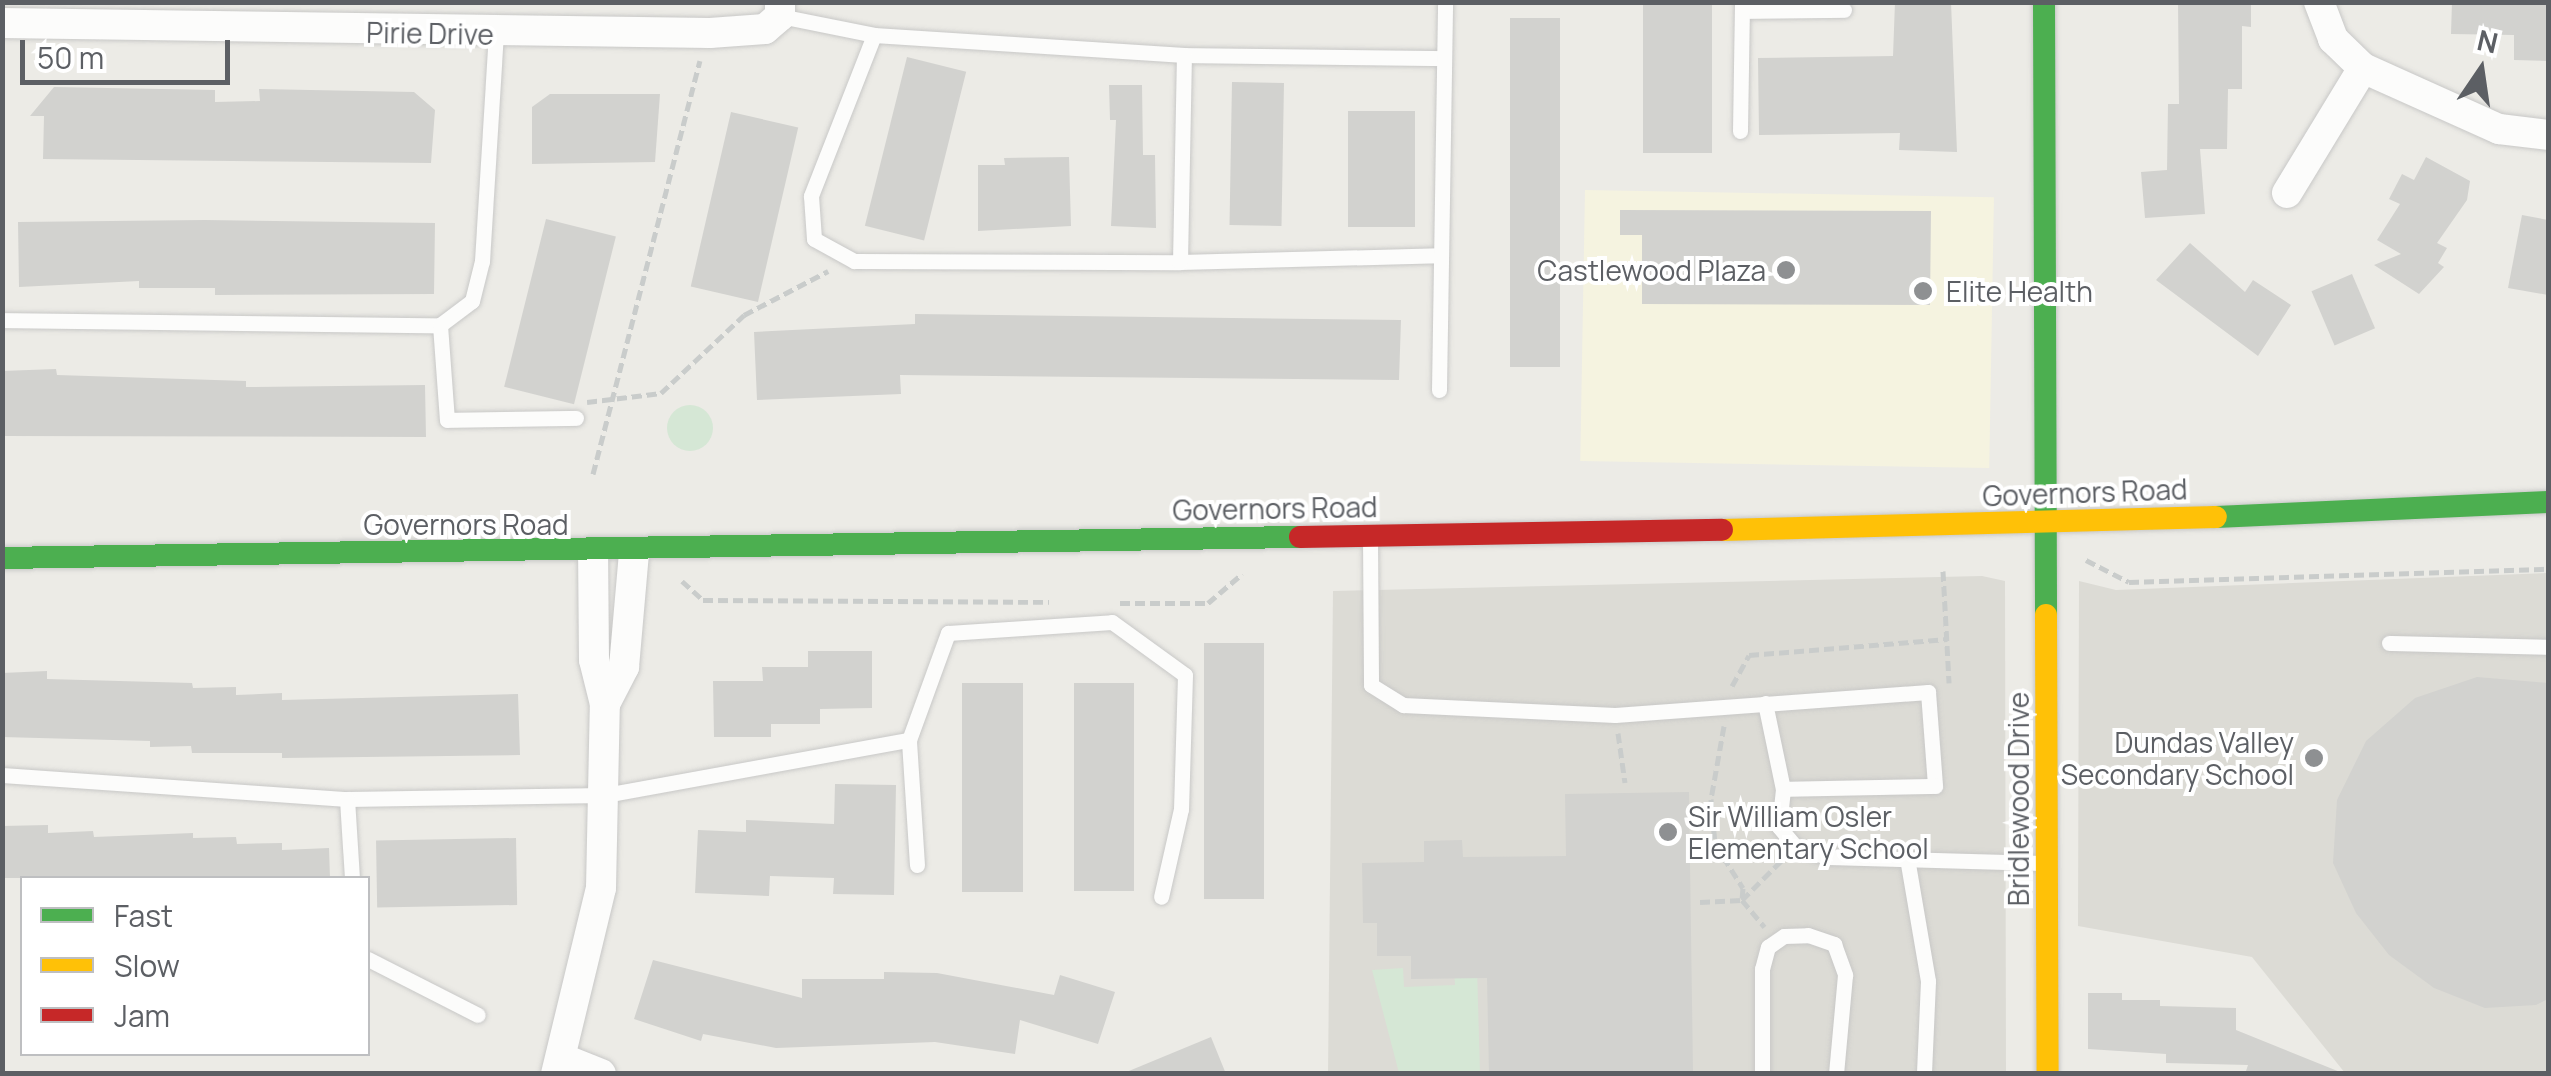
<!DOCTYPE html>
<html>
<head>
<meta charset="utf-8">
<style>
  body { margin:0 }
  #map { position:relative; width:2551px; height:1076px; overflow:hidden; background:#ecebe6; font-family:Manrope,sans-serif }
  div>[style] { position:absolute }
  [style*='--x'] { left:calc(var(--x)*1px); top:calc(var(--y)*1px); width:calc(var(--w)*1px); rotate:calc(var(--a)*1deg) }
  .commercial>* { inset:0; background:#f5f3e0; transform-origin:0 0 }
  .education>* { inset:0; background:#dcdbd5 }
  .green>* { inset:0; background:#d5e7d5 }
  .round { border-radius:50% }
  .building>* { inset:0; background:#d2d2cf; transform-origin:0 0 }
  .path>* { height:5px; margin-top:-2.5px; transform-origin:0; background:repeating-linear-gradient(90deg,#c9cccb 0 10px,transparent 0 15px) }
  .roads { filter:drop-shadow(0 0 2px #c8c8c7) drop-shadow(0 0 2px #c8c8c7) }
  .lane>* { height:15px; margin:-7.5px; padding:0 7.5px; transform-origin:7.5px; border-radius:7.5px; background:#fcfcfb }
  .street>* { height:30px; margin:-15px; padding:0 15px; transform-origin:15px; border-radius:15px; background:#fcfcfb }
  .fast>* { height:22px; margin:-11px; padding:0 11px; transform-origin:11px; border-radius:11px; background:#4caf50 }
  .slow>* { height:22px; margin:-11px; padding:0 11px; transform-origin:11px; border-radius:11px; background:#ffc107 }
  .jam>* { height:22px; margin:-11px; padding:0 11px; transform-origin:11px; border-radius:11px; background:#c62828 }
  .dots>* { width:28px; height:28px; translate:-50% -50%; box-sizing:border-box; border:5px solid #fff; border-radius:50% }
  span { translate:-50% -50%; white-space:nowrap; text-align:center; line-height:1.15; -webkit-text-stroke:8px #fff; paint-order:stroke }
  .street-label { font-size:28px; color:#5c5f64 }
  .poi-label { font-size:28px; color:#5c5f64 }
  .right { translate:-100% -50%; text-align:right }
  .left { translate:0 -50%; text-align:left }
  .frame { position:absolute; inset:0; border:5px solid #5c5f64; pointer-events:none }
  .legend { position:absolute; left:20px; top:876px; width:350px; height:180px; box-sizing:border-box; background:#fff; border:2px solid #bebfc1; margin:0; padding:12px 18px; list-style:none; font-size:30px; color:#5c5f64 }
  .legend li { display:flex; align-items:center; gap:20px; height:50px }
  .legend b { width:50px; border:2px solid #bebfc1 }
  .north { position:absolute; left:2431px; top:20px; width:100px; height:100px; -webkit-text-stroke:8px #fff; paint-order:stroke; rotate:13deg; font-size:28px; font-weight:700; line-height:40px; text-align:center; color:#5c5f64 }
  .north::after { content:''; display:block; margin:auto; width:35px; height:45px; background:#5c5f64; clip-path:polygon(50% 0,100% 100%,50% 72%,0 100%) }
  .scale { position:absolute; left:20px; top:40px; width:210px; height:45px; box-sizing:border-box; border:5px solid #5c5f64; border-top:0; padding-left:12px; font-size:30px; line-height:35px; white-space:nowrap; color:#5c5f64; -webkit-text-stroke:8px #fff; paint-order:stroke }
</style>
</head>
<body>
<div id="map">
  <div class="commercial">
    <div style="left:1585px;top:190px;width:409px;height:271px;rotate:1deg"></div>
  </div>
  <div class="education">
    <div style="clip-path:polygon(2548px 573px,2548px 1073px,2345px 1073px,2252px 957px,2078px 926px,2079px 581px,2116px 590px)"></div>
    <div style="clip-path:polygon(1982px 576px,2005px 581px,2006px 1073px,1328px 1074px,1333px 591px)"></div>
  </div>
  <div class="green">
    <div class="round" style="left:667px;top:405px;width:46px;height:46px"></div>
    <div style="clip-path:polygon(1477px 967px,1480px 1073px,1399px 1073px,1372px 970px,1403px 968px,1404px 987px,1455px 985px,1454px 969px)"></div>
  </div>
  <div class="building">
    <div style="left:1643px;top:2px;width:69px;height:151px"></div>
    <div style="clip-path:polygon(1895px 2px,1951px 2px,1957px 152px,1899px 150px,1900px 133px,1759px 135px,1758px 58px,1893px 56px)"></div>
    <div style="clip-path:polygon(2178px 2px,2251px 2px,2251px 27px,2242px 26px,2242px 89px,2228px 89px,2227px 149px,2200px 149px,2205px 214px,2145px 218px,2141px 172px,2167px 170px,2168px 104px,2179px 104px)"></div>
    <div style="clip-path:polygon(2452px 2px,2548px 5px,2548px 61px,2514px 60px,2514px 35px,2451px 34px)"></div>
    <div style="left:1510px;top:18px;width:50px;height:349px"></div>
    <div style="left:907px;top:57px;width:61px;height:174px;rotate:14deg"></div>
    <div style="left:1232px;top:82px;width:52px;height:143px;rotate:1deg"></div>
    <div style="clip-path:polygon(1109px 85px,1142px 85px,1143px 155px,1155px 155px,1156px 228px,1111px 226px,1116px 120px,1110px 120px)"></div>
    <div style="clip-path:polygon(54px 87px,215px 90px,215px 102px,260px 101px,259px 89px,414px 92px,435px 110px,431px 163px,43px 159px,44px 116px,30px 116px)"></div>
    <div style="clip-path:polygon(550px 94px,660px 94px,655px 162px,532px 164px,532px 107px)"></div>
    <div style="left:1348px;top:111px;width:67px;height:116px"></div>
    <div style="left:731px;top:112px;width:69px;height:179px;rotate:13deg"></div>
    <div style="clip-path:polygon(1069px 157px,1071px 226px,978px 231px,978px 165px,1005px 165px,1004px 158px)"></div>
    <div style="clip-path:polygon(2426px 157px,2470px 181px,2467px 200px,2437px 243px,2447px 248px,2438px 263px,2444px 267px,2419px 294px,2374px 265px,2401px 254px,2377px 240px,2400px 204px,2389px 199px,2402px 174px,2414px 180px)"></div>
    <div style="clip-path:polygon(1620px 210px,1931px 211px,1930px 305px,1642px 304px,1642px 235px,1620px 235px)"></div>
    <div style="clip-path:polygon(2522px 215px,2548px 220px,2548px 295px,2508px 288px)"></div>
    <div style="left:546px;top:219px;width:72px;height:173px;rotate:14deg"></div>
    <div style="clip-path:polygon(205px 220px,435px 223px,434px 294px,215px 295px,215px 288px,139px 288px,139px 281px,19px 287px,18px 222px)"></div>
    <div style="clip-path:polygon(2190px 243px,2245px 292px,2253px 280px,2291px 305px,2258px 356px,2156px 280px)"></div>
    <div style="left:2352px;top:274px;width:59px;height:44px;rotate:67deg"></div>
    <div style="clip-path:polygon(915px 314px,1401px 320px,1399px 380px,900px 375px,901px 394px,757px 400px,754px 332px,915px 324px)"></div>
    <div style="clip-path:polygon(56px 369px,57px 375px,246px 381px,246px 387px,425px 385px,426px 437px,2px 436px,2px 371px)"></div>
    <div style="left:1204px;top:643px;width:60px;height:256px"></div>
    <div style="clip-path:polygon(808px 651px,872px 651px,872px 708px,820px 709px,820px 724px,771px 724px,771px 737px,714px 737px,713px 681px,763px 681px,762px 667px,808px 667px)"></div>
    <div style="clip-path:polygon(47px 671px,47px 679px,192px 683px,193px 688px,236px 687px,236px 695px,282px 693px,282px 700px,518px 694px,520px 755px,282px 758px,282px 753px,192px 753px,191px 746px,150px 747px,150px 741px,2px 737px,2px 673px)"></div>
    <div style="clip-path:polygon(2477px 677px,2548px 683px,2548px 999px,2536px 1005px,2485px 1008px,2434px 988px,2389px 955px,2356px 913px,2333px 863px,2337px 800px,2366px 741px,2415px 698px)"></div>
    <div style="left:962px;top:683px;width:61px;height:209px"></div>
    <div style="left:1074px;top:683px;width:60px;height:208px"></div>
    <div style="clip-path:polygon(835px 784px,896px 785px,894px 895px,833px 894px,834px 878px,770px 876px,769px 896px,695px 893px,698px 830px,746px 832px,746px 820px,834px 824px)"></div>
    <div style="clip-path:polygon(1689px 792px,1693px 1072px,1489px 1074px,1487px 978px,1411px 979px,1411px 956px,1377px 956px,1377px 923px,1363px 923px,1362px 863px,1424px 862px,1424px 841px,1462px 840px,1463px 857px,1566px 856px,1565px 794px)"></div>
    <div style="clip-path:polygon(48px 825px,48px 833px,93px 831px,94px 837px,193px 833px,193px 838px,236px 837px,237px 844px,282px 843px,282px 850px,329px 848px,330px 878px,2px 878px,2px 826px)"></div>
    <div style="left:516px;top:838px;width:67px;height:140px;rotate:89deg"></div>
    <div style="clip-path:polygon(653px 960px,802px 998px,802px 979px,884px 979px,884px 972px,937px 973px,1054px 995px,1060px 975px,1115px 992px,1098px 1044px,1020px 1020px,1015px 1054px,935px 1042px,776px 1048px,703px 1034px,701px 1041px,634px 1019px)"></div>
    <div style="clip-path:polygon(2088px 993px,2122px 993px,2122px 1000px,2160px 1000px,2160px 1006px,2236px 1008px,2236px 1030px,2345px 1074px,2245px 1074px,2248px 1065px,2166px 1063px,2166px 1054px,2088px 1049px)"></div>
    <div style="clip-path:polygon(1211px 1037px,1226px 1074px,1125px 1074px,1124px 1073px)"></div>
  </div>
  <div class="path">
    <div style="--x:587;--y:402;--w:75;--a:-6.9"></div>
    <div style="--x:661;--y:393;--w:114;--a:-43.2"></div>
    <div style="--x:744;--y:315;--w:95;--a:-27.6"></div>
    <div style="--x:593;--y:474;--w:427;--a:-75.5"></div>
    <div style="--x:2086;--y:560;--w:48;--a:27.1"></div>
    <div style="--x:2129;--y:582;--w:419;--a:-1.8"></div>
    <div style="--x:1943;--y:571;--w:112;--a:86.9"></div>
    <div style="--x:682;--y:581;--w:28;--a:42"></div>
    <div style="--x:703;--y:600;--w:346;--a:0.3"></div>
    <div style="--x:1120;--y:603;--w:88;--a:0"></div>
    <div style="--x:1208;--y:603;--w:45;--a:-40.5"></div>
    <div style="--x:1732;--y:686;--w:35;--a:-61"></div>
    <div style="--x:1749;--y:655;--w:199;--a:-4.6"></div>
    <div style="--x:1724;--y:726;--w:74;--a:100.1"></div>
    <div style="--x:1711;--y:799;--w:45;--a:84.9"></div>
    <div style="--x:1715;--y:844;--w:52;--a:57.5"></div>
    <div style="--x:1743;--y:888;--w:12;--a:95"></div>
    <div style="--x:1742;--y:900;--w:35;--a:50"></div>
    <div style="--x:1618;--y:733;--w:50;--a:82"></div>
    <div style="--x:1700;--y:902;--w:42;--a:-2.7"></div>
    <div style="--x:1742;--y:900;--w:57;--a:-45"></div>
  </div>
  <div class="roads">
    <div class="lane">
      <div style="--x:1742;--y:11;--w:102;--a:-0.6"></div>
      <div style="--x:780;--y:16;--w:96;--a:11.4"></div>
      <div style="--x:874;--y:35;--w:311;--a:3.7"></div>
      <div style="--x:1184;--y:55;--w:260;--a:0.7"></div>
      <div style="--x:874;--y:35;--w:173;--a:111.4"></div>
      <div style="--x:811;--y:196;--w:43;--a:86"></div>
      <div style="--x:814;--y:239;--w:46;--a:28.8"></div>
      <div style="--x:854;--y:261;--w:326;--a:0.2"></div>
      <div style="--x:1180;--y:262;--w:259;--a:-1.5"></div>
      <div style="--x:1740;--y:131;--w:129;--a:-89.1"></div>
      <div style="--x:1180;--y:262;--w:207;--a:-88.9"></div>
      <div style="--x:2;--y:320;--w:438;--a:0.7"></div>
      <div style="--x:440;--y:325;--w:40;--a:-37"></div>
      <div style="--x:472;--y:301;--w:41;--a:-76"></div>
      <div style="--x:482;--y:261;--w:226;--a:-86.5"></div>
      <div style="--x:440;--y:325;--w:95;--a:85.8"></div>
      <div style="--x:447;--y:420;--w:129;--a:-0.9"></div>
      <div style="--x:1439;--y:390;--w:388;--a:-89.1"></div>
      <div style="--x:1370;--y:536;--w:149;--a:89.6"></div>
      <div style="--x:1371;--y:685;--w:38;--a:32"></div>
      <div style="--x:1403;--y:705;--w:212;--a:2.7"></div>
      <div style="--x:1615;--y:715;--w:314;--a:-4.2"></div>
      <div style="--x:1928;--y:692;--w:94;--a:85.7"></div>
      <div style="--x:1935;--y:786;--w:152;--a:178.9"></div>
      <div style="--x:2389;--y:643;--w:159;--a:1.4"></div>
      <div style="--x:1765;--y:703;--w:88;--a:78.2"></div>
      <div style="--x:1783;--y:789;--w:38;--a:96"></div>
      <div style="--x:1779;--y:827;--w:26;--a:50"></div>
      <div style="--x:1796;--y:847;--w:33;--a:18"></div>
      <div style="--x:1827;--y:857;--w:216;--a:1.6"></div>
      <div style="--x:2;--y:775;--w:346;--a:4"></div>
      <div style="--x:347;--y:799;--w:258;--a:-0.9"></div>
      <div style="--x:605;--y:795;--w:309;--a:-10.3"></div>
      <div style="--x:347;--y:799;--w:79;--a:86.4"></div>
      <div style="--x:1907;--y:858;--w:125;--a:80.3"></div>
      <div style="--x:1928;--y:981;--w:93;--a:92.5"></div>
      <div style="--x:917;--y:865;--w:125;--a:-93.7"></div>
      <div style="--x:909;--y:740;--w:114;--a:-70"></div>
      <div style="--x:948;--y:633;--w:164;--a:-3.8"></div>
      <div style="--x:1112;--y:622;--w:90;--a:36"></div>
      <div style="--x:1185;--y:675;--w:134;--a:91.7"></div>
      <div style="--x:1181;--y:809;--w:90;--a:102.8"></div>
      <div style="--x:368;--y:959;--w:123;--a:27"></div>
      <div style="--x:1762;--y:1074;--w:105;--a:-90"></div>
      <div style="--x:1762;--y:969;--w:23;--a:-75"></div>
      <div style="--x:1768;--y:947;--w:19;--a:-35"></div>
      <div style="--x:1784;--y:936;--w:24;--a:-2"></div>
      <div style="--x:1808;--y:935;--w:28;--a:19"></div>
      <div style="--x:1834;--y:944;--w:33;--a:70"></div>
      <div style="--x:1845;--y:975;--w:99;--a:95.2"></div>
    </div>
    <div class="street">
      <div style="--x:2319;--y:2;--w:40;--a:69"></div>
      <div style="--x:2333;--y:39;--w:42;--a:44"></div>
      <div style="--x:2363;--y:68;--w:149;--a:24.2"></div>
      <div style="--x:2499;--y:129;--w:49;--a:7"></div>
      <div style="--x:2;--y:23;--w:708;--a:0.81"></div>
      <div style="--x:710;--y:33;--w:55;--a:-4.2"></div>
      <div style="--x:765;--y:29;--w:20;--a:-41"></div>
      <div style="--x:780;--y:16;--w:14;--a:-90"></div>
      <div style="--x:2287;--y:193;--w:146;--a:-58.7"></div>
      <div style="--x:605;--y:704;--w:42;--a:-62.8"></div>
      <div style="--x:624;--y:667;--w:115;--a:-85"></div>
      <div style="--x:561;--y:1058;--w:43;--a:21.8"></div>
      <div style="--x:556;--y:1074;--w:191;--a:-76.4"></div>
      <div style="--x:601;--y:888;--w:184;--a:-88.8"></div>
      <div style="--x:605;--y:704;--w:45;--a:-104"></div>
      <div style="--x:594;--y:660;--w:107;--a:-90.5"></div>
    </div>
    <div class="fast">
      <div style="--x:2044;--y:2;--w:613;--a:89.81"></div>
      <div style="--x:2216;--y:517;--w:332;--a:-2.6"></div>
      <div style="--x:2;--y:558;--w:1298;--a:-0.93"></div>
    </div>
    <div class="slow">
      <div style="--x:1722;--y:530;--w:494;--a:-1.5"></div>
      <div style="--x:2046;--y:615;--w:459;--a:89.8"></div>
    </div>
    <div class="jam">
      <div style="--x:1300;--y:537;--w:422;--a:-1"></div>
    </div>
  </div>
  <div class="dots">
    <div style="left:1786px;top:270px;background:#8e9092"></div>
    <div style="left:1923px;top:291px;background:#8e9092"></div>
    <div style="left:2314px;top:758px;background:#8e9092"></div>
    <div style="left:1668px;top:832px;background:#8e9092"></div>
  </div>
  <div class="street-label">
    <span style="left:430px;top:33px;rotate:1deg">Pirie Drive</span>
    <span style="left:2085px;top:492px;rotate:-2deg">Governors Road</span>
    <span style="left:1275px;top:508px;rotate:-1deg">Governors Road</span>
    <span style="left:466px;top:524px">Governors Road</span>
    <span style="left:2018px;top:799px;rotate:-90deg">Bridlewood Drive</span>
  </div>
  <div class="poi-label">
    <span class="right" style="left:1766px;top:270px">Castlewood Plaza</span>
    <span class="left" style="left:1946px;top:291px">Elite Health</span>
    <span class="right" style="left:2294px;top:758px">Dundas Valley<br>Secondary School</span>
    <span class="left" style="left:1688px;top:832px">Sir William Osler<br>Elementary School</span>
  </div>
  <div class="frame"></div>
  <ul class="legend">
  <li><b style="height:12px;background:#4caf50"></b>Fast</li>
  <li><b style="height:12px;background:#ffc107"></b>Slow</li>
  <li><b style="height:12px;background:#c62828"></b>Jam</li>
  </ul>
  <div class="north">N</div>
  <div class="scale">50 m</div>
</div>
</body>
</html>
